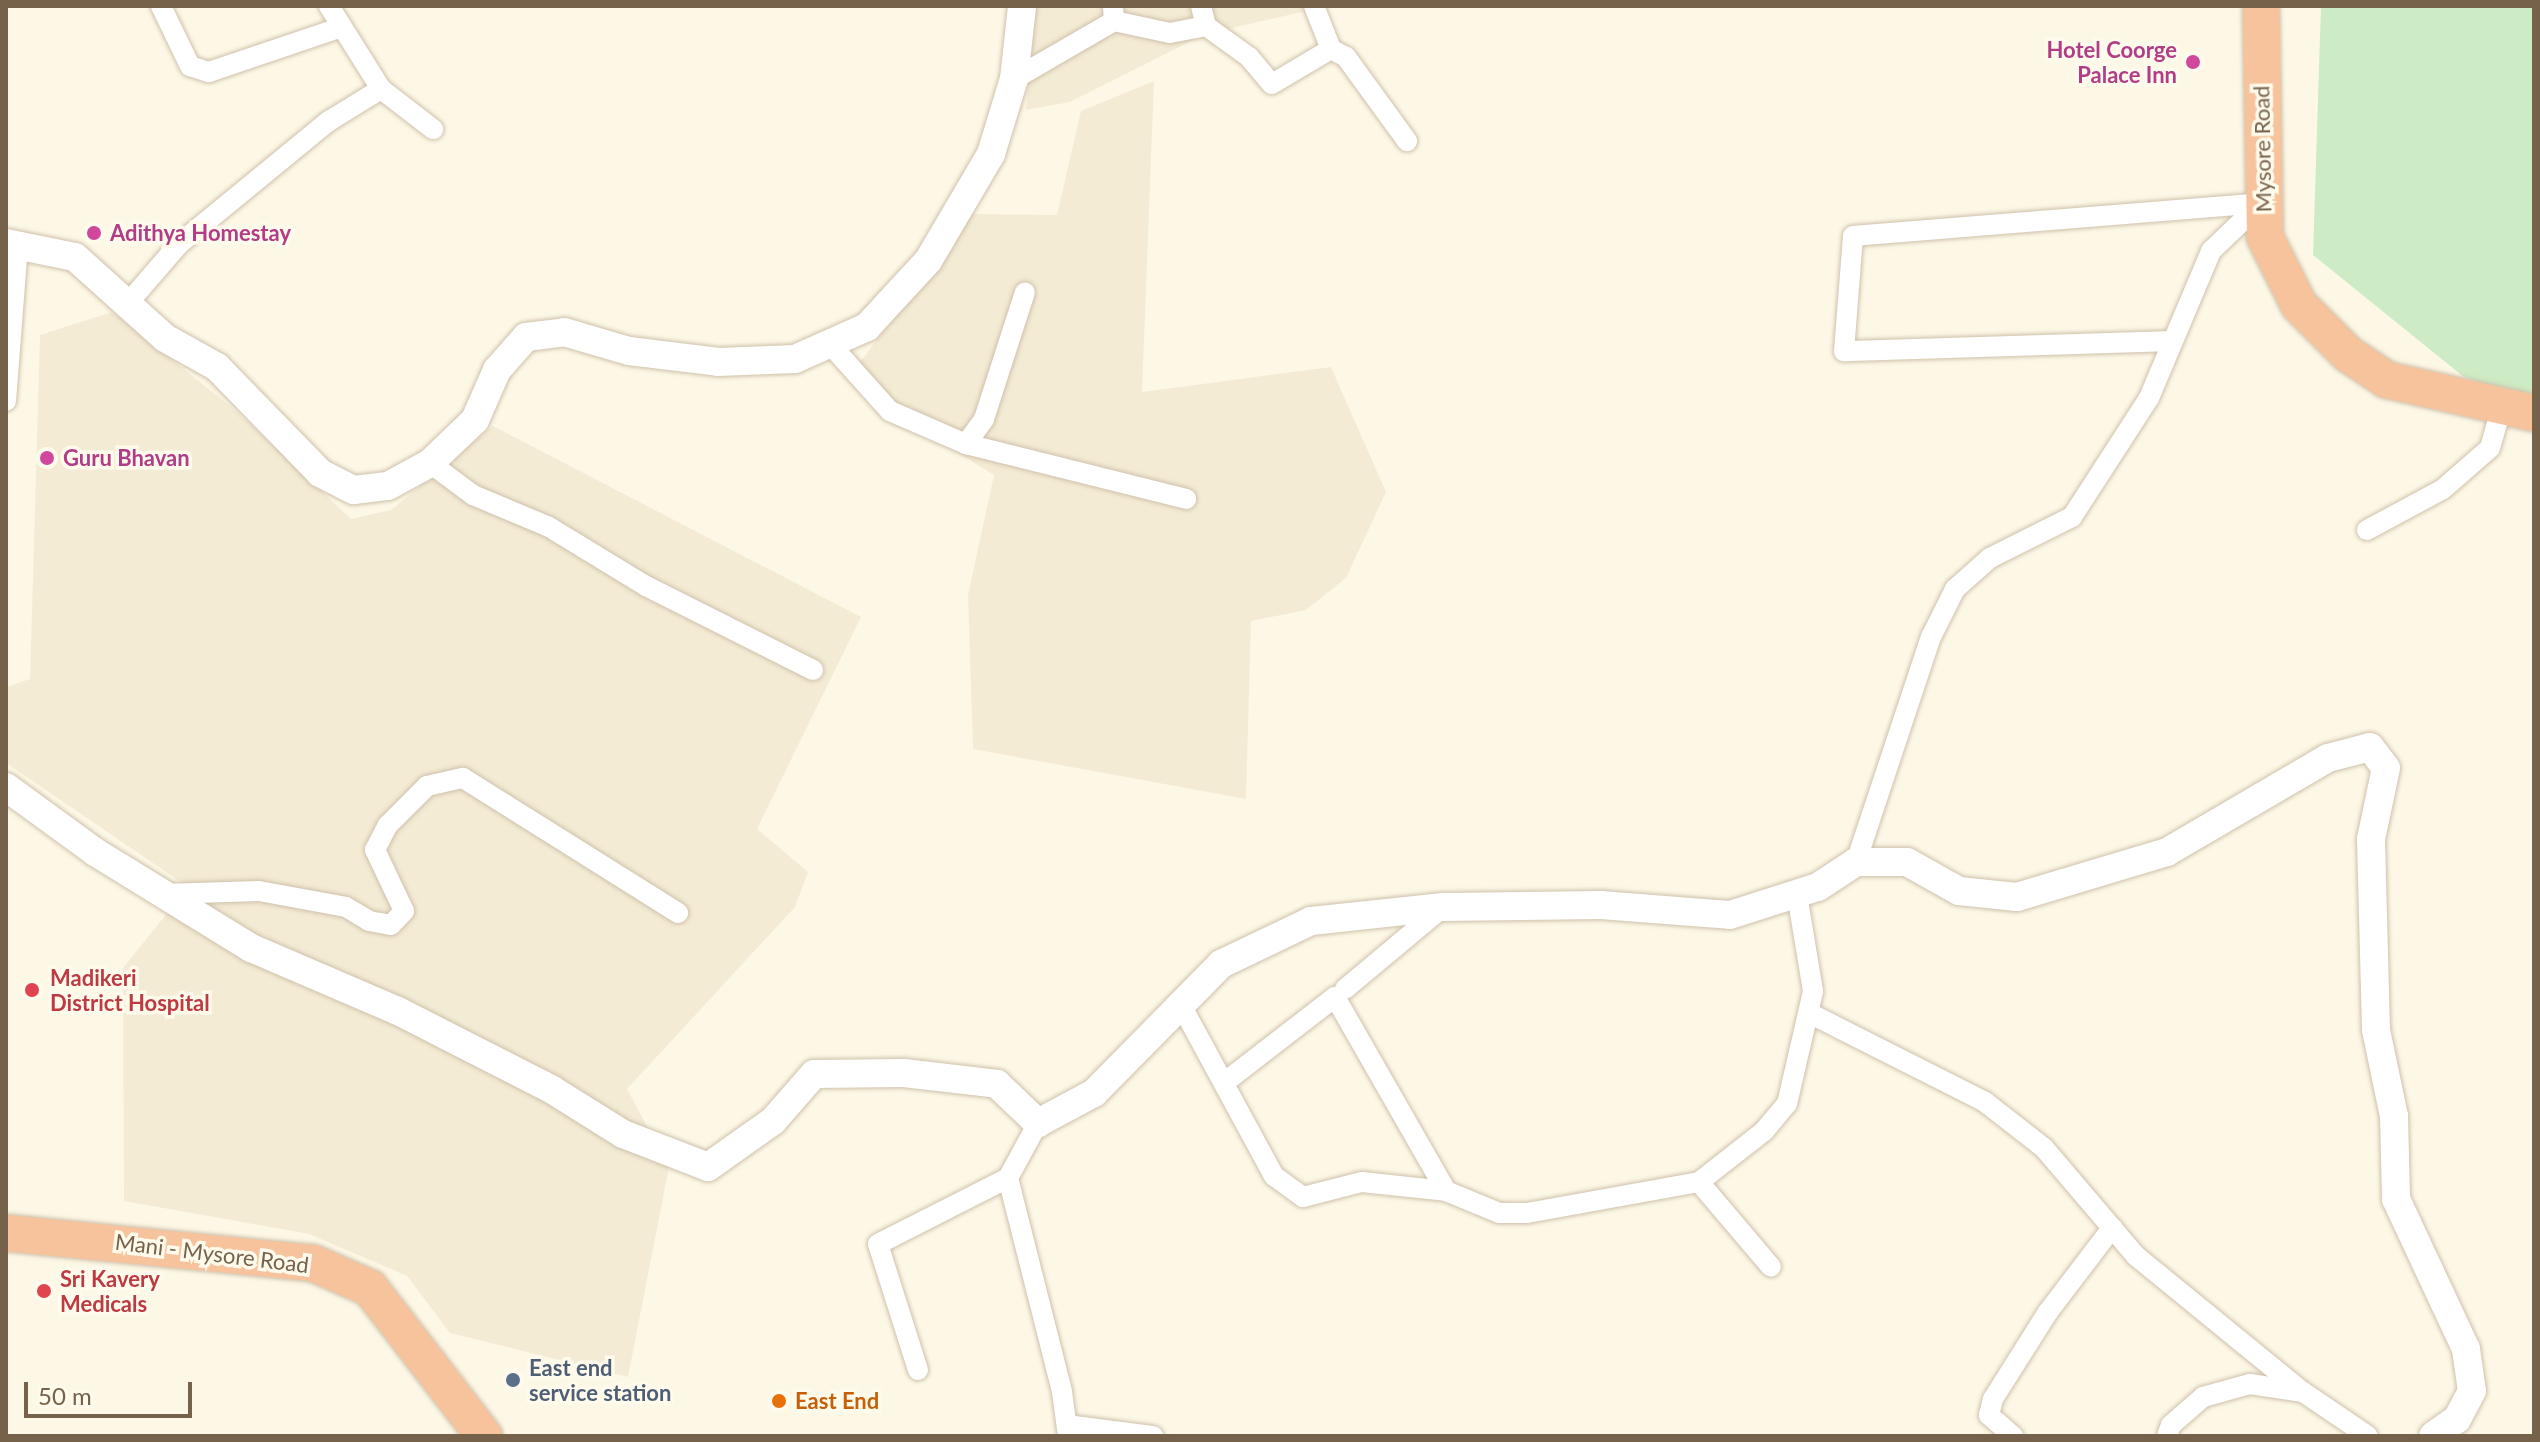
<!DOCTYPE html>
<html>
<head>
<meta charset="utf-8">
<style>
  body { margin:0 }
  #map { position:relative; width:2540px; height:1442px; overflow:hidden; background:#fdf8e6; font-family:Lato,sans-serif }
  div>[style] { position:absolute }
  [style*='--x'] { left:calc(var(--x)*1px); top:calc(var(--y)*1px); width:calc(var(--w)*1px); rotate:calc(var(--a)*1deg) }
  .residential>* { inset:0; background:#f4ebd4 }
  .green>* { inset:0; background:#cdebc4 }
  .roads { filter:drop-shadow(0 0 2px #cfc1ac) drop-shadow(0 0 2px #cfc1ac) }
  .street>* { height:20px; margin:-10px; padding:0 10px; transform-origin:10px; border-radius:10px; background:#fff }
  .secondary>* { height:28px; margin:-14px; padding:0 14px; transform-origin:14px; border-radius:14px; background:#fff }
  .highway>* { height:36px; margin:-18px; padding:0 18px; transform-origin:18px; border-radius:18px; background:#f7c39c }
  .dots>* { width:22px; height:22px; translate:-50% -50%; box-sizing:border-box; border:4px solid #fffbec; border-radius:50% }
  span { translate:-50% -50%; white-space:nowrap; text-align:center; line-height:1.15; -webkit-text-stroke:7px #fffbec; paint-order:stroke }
  .hotel-label { font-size:22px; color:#b23c85; font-weight:700 }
  .right { translate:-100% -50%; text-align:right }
  .left { translate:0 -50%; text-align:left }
  .street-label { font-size:22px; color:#76614a }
  .health-label { font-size:22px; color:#be3a42; font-weight:700 }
  .service-label { font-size:22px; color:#4e5e75; font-weight:700 }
  .food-label { font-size:22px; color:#c56008; font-weight:700 }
  .frame { position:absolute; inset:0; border:8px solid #76614a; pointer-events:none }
  .scale { position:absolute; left:24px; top:1382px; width:168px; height:36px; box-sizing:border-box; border:4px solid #76614a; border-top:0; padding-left:10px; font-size:24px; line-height:28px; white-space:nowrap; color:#76614a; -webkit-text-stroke:6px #fffbec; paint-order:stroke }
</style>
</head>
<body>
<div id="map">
  <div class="residential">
    <div style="clip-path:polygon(1035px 6px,1329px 6px,1205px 34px,1070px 102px,1026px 110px)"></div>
    <div style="clip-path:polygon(1154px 81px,1142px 392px,1331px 367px,1386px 492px,1346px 578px,1306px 610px,1251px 621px,1246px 799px,973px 749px,968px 595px,994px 475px,928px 435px,858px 365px,971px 214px,1057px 215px,1081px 111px)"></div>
    <div style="clip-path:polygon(112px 312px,235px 410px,351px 519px,391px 510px,493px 426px,861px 617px,757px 829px,808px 872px,795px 907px,627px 1089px,669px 1167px,628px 1377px,450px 1333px,407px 1276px,309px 1234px,124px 1201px,123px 968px,188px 887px,6px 763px,6px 687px,30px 679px,40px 335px)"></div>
  </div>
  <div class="green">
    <div style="clip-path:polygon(2321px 6px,2534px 6px,2534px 401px,2464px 377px,2313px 255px)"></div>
  </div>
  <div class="roads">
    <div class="street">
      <div style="--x:161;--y:6;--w:67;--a:64.2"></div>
      <div style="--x:190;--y:66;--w:20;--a:18"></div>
      <div style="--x:209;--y:72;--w:140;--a:-18.7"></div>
      <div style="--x:329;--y:6;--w:98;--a:57.9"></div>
      <div style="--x:381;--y:89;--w:66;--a:37.6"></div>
      <div style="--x:1201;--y:6;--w:21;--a:76"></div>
      <div style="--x:1206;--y:26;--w:53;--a:35.8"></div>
      <div style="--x:1249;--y:57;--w:35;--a:50"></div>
      <div style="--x:1272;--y:84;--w:69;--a:-30.7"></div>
      <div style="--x:1314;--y:6;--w:46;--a:68.4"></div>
      <div style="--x:1331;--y:49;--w:17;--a:28"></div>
      <div style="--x:1346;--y:57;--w:104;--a:54"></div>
      <div style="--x:1114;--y:21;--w:57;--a:12.1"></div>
      <div style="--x:1170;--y:33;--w:37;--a:-11"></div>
      <div style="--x:1014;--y:79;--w:116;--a:-30.1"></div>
      <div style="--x:1114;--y:21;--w:15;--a:-94"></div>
      <div style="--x:129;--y:302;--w:77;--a:-49.2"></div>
      <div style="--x:179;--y:244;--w:194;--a:-39.4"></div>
      <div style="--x:329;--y:121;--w:61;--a:-31.6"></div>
      <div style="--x:2171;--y:341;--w:327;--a:178.2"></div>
      <div style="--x:1844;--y:351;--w:115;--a:-85.5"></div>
      <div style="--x:1853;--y:236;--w:409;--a:-4.6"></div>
      <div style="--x:830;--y:344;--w:90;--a:48.2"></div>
      <div style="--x:890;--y:411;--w:83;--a:23.5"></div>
      <div style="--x:966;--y:444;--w:227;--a:14"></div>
      <div style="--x:6;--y:401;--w:155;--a:-85.6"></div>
      <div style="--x:966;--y:444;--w:31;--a:-54"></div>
      <div style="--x:984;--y:419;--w:133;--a:-72.1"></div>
      <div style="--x:430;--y:463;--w:54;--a:36.7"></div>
      <div style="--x:473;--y:495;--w:82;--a:22.8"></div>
      <div style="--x:549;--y:527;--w:114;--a:31.3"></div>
      <div style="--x:646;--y:586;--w:187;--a:26.7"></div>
      <div style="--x:2367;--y:530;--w:86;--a:-28.3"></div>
      <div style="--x:2443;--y:489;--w:62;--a:-41.1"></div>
      <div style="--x:2490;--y:448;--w:44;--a:-74.1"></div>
      <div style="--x:1856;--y:862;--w:237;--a:-71.6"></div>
      <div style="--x:1931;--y:637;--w:54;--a:-63.4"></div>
      <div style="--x:1955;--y:589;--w:47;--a:-41.5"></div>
      <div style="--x:1990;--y:558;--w:92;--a:-26.6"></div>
      <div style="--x:2072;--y:517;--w:142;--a:-57.1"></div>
      <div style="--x:2149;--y:398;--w:160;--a:-67.1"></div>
      <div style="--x:2211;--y:251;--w:69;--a:-43.8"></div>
      <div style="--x:163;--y:894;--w:96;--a:-1.8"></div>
      <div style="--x:259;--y:891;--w:88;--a:10.4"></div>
      <div style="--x:346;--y:907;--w:27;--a:31"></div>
      <div style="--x:369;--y:921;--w:22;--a:10"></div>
      <div style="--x:391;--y:925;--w:19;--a:-47"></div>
      <div style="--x:404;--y:911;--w:68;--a:-115.4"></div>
      <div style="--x:375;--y:850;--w:28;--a:-63"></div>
      <div style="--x:388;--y:825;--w:55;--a:-45"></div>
      <div style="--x:427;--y:786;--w:37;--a:-13"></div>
      <div style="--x:463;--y:778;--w:254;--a:32.1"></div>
      <div style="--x:1345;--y:989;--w:128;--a:-39.9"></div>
      <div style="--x:1180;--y:1003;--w:197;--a:61.5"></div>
      <div style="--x:1274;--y:1176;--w:36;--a:36"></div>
      <div style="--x:1303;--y:1197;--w:61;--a:-14.3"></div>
      <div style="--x:1362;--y:1182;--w:84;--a:6.1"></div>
      <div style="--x:1446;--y:1191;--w:57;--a:22.5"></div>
      <div style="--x:1499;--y:1213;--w:28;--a:0"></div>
      <div style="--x:1527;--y:1213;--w:175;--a:-10.2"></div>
      <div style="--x:1699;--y:1182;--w:83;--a:-38.1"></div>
      <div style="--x:1764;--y:1131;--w:35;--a:-50"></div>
      <div style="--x:1787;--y:1104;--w:116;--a:-77"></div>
      <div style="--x:1813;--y:991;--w:98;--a:-99.4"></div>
      <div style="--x:1811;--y:1014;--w:195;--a:26.8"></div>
      <div style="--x:1985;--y:1102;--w:75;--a:37.9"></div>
      <div style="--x:2044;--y:1148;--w:142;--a:49.6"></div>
      <div style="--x:2136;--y:1256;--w:215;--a:39.2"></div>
      <div style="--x:1225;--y:1082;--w:139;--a:-37.7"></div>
      <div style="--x:1335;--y:997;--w:224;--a:60.2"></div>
      <div style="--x:1038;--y:1123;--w:63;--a:118.6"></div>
      <div style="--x:1008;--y:1178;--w:221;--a:75.8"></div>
      <div style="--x:1062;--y:1392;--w:44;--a:82.2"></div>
      <div style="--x:1699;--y:1182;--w:111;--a:49.7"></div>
      <div style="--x:918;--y:1370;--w:132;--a:-107.6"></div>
      <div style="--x:878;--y:1244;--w:146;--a:-26.9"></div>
      <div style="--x:1067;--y:1425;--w:87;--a:7.3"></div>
      <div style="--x:2013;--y:1436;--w:32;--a:-139"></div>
      <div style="--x:1989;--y:1415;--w:16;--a:-76"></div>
      <div style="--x:1993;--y:1399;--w:103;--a:-57.7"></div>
      <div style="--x:2048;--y:1312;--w:106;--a:-52.7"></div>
      <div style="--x:2167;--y:1436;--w:12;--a:-70"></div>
      <div style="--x:2171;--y:1425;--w:43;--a:-41.2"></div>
      <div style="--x:2203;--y:1397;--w:49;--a:-15.5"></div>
      <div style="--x:2250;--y:1384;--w:54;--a:8.6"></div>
      <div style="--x:2303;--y:1392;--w:78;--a:34.1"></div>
    </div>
    <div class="secondary">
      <div style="--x:6;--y:243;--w:70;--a:11.5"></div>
      <div style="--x:75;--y:257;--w:121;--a:42"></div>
      <div style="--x:165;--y:338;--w:60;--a:29.1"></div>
      <div style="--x:217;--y:367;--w:148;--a:45.8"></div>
      <div style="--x:320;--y:473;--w:38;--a:27"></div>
      <div style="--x:354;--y:490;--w:34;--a:-7"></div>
      <div style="--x:388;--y:486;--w:48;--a:-28.7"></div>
      <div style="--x:430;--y:463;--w:62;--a:-43.7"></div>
      <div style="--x:475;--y:420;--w:55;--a:-66.3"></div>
      <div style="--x:497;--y:370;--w:44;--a:-48.7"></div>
      <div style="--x:526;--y:337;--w:38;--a:-7"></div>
      <div style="--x:564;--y:332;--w:68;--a:16.3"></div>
      <div style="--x:629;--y:351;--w:90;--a:7"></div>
      <div style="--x:718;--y:362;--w:77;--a:-2.2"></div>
      <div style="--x:795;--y:359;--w:79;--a:-24"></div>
      <div style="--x:867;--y:327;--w:90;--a:-47.3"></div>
      <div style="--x:928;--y:261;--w:124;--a:-59.5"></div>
      <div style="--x:991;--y:154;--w:78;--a:-73"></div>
      <div style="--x:1014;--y:79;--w:73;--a:-83.7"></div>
      <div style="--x:6;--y:787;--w:110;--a:36.1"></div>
      <div style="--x:95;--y:852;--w:183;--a:31.6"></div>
      <div style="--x:251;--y:948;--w:160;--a:23.2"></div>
      <div style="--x:398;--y:1011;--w:172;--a:27"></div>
      <div style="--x:551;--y:1089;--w:85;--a:32"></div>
      <div style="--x:623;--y:1134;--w:91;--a:21.2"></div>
      <div style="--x:708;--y:1167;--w:80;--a:-35.3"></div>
      <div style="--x:773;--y:1121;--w:62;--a:-48.9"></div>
      <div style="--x:814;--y:1074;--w:90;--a:-0.6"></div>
      <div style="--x:904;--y:1073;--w:94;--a:6.7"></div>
      <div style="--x:997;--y:1084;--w:57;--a:43.6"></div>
      <div style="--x:1038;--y:1123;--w:64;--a:-28.2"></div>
      <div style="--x:1094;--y:1093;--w:181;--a:-45.4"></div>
      <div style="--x:1221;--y:964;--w:100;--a:-25.5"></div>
      <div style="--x:1311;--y:921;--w:133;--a:-6.1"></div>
      <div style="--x:1443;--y:907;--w:158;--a:-0.7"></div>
      <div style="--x:1601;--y:905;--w:129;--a:4.4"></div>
      <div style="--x:1730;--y:915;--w:92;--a:-17.7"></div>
      <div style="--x:1818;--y:887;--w:45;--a:-33.3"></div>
      <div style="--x:1856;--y:862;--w:51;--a:0"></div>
      <div style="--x:1907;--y:862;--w:60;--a:29.1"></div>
      <div style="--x:1959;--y:891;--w:58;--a:5.9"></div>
      <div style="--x:2017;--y:897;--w:157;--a:-16.7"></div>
      <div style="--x:2167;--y:852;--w:186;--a:-30.3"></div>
      <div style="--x:2328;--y:758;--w:43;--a:-14.7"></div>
      <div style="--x:2370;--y:747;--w:26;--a:53"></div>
      <div style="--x:2386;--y:768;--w:73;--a:101.9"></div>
      <div style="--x:2371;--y:839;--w:191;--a:88.5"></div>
      <div style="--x:2376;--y:1030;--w:88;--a:78.2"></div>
      <div style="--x:2394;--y:1116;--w:83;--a:88.6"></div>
      <div style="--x:2396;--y:1199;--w:166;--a:65"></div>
      <div style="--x:2466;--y:1349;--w:42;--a:81.9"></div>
      <div style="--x:2472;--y:1391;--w:32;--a:118"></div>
      <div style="--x:2457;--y:1419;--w:29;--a:145"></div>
    </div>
    <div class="highway">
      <div style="--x:2261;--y:6;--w:231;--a:89"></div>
      <div style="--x:2265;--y:237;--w:76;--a:63.4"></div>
      <div style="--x:2299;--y:305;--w:69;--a:45"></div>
      <div style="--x:2348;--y:354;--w:47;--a:33.7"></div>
      <div style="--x:2387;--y:380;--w:151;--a:12.7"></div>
      <div style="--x:6;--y:1233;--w:308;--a:5.6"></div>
      <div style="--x:313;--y:1263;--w:62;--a:23.7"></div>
      <div style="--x:370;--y:1288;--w:187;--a:52.4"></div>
    </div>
  </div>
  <div class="dots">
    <div style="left:2193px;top:62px;background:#d1479c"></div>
    <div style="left:94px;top:233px;background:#d1479c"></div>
    <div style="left:47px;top:458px;background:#d1479c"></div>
    <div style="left:32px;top:990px;background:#e0444e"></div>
    <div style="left:44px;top:1291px;background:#e0444e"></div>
    <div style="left:513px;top:1380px;background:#5c6f8a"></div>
    <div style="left:779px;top:1401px;background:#e8710a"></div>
  </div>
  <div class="hotel-label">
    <span class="right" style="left:2177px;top:62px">Hotel Coorge<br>Palace Inn</span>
    <span class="left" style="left:110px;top:233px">Adithya Homestay</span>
    <span class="left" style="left:63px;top:458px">Guru Bhavan</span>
  </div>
  <div class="street-label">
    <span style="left:2262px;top:149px;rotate:-91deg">Mysore Road</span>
    <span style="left:212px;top:1253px;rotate:7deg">Mani - Mysore Road</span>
  </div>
  <div class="health-label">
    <span class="left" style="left:50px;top:990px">Madikeri<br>District Hospital</span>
    <span class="left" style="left:60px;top:1291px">Sri Kavery<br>Medicals</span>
  </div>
  <div class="service-label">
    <span class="left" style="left:529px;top:1380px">East end<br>service station</span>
  </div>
  <div class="food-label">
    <span class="left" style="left:795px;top:1401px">East End</span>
  </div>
  <div class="frame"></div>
  <div class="scale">50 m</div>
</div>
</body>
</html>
